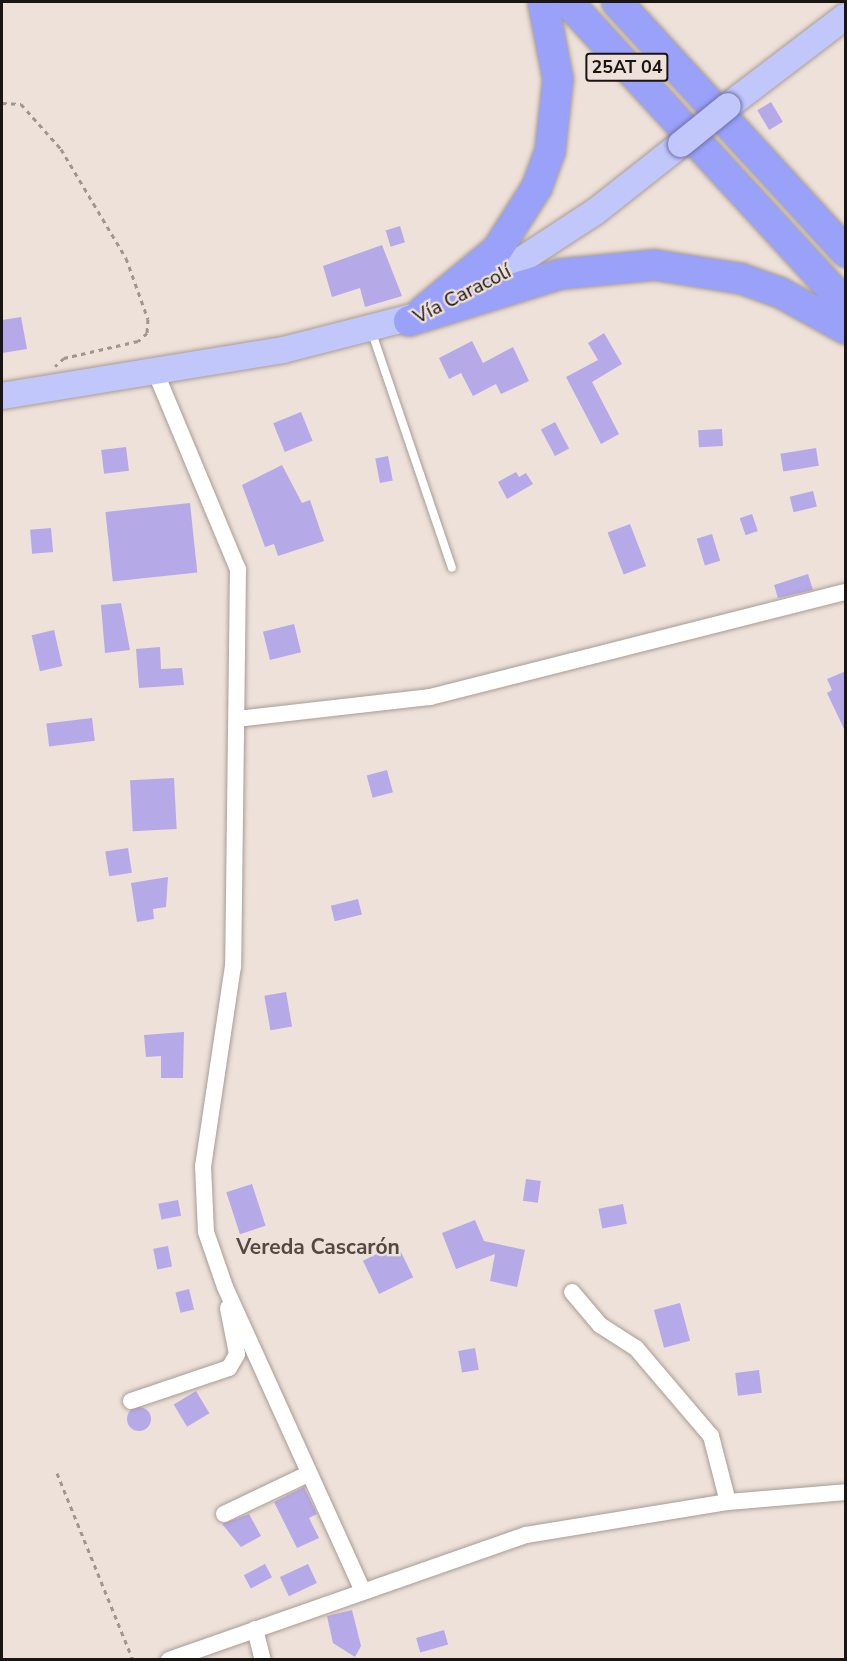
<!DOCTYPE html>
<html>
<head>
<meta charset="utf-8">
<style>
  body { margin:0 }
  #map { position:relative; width:847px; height:1661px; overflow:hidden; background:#eee1d9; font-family:"Nunito Sans",sans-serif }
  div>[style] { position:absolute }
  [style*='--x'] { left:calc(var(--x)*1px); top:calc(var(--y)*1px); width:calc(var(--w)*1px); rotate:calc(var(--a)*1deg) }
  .building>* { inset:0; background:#b6a9e7; transform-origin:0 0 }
  .round { border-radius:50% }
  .path>* { height:3px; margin-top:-1.5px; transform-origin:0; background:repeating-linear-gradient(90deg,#9f968f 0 4.5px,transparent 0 9px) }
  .roads { filter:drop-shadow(0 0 2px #a89c94) drop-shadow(0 0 2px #a89c94) }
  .lane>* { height:8px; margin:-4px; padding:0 4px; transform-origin:4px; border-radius:4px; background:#fff }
  .street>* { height:16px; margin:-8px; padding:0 8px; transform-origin:8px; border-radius:8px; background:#fff }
  .primary>* { height:26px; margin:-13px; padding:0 13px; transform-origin:13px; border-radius:13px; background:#c2c7fb }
  .highway>* { height:30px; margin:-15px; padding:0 15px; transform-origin:15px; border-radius:15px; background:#9aa1f8 }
  .bridges { filter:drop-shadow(0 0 2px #6d70a8) drop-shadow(0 0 2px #6d70a8) }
  .primary-bridge>* { height:26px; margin:-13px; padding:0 13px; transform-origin:13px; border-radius:13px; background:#c2c7fb }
  span { translate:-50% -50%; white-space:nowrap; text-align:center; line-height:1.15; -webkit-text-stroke:4.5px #eee1d9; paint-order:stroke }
  .shield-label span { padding:2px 4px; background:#eee1d9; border:2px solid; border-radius:4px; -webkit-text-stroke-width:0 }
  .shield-label { font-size:18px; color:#191512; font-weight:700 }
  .street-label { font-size:20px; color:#191512 }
  .neighbourhood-label { font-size:21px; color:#534942; font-weight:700 }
  .frame { position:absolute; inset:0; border:3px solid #191512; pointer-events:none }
</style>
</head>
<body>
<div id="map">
  <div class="building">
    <div style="left:771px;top:102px;width:23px;height:16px;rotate:59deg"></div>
    <div style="left:400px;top:226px;width:17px;height:15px;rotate:73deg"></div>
    <div style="clip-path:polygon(382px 245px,402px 296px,365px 307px,360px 288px,332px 297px,323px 266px)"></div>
    <div style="clip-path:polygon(21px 317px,27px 349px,2px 353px,2px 320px)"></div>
    <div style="clip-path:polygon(604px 333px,622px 364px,592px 382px,619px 434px,601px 444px,566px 377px,598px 360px,588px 343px)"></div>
    <div style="clip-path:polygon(472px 341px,483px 363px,513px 347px,529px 381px,501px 394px,496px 384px,473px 396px,461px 373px,449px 379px,439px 358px)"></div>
    <div style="left:301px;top:412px;width:31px;height:30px;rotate:68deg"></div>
    <div style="left:555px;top:422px;width:30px;height:16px;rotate:62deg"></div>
    <div style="left:722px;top:429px;width:17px;height:24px;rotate:87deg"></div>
    <div style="left:126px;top:447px;width:24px;height:25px;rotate:83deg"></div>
    <div style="left:816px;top:448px;width:18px;height:36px;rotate:81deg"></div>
    <div style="left:388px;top:456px;width:25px;height:13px;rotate:79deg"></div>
    <div style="clip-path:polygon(282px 465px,302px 503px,310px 500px,324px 541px,278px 556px,274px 544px,265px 547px,242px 485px)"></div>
    <div style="clip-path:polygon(516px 472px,519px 477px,526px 473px,533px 484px,507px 499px,498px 482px)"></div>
    <div style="left:813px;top:491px;width:16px;height:24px;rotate:76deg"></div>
    <div style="left:190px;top:503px;width:70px;height:85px;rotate:84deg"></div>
    <div style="left:752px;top:514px;width:18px;height:13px;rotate:71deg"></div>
    <div style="left:630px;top:524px;width:45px;height:24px;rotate:69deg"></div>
    <div style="left:51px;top:528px;width:24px;height:21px;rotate:85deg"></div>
    <div style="left:712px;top:534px;width:28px;height:16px;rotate:73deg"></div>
    <div style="clip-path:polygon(808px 574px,813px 590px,778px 598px,774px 585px)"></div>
    <div style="clip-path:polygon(121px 603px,130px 650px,105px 653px,101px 605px)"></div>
    <div style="left:294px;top:624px;width:29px;height:32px;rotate:76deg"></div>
    <div style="left:54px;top:630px;width:37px;height:23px;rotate:77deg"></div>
    <div style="clip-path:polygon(160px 647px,161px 669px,182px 668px,184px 685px,139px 688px,136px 649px)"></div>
    <div style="clip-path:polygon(846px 671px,846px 733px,827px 693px,832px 690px,827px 679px)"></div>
    <div style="left:92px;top:718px;width:23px;height:46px;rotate:83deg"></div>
    <div style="left:387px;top:770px;width:23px;height:21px;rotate:75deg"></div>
    <div style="left:174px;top:778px;width:51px;height:44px;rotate:87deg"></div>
    <div style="left:128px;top:848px;width:25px;height:23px;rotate:81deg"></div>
    <div style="clip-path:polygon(168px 877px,166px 907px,153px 909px,154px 919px,137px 922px,131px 883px)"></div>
    <div style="left:358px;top:899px;width:16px;height:28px;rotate:76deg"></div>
    <div style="left:286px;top:992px;width:35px;height:22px;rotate:80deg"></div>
    <div style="clip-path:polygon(184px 1032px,183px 1078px,161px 1078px,161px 1056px,146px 1057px,144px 1035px)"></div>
    <div style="left:526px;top:1179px;width:15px;height:22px;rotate:8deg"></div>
    <div style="left:252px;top:1184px;width:44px;height:27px;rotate:72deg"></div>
    <div style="left:178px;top:1200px;width:16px;height:20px;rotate:79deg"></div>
    <div style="left:623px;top:1204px;width:20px;height:25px;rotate:79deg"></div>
    <div style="clip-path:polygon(475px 1220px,484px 1241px,525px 1250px,517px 1287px,490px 1281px,495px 1254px,456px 1269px,442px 1233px)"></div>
    <div style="left:397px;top:1244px;width:37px;height:38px;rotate:64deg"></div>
    <div style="left:168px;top:1246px;width:21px;height:15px;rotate:79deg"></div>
    <div style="left:189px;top:1289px;width:21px;height:14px;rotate:76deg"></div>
    <div style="left:680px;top:1303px;width:39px;height:27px;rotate:75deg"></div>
    <div style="left:475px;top:1348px;width:22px;height:17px;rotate:80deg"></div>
    <div style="left:759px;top:1370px;width:23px;height:24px;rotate:83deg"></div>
    <div style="left:196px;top:1391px;width:26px;height:26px;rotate:59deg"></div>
    <div class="round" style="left:127px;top:1407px;width:24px;height:24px"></div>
    <div style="clip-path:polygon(304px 1487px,317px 1514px,309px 1518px,319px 1538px,297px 1548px,274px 1502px)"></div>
    <div style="clip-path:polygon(249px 1514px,261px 1536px,241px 1547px,222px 1524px)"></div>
    <div style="left:265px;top:1564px;width:15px;height:24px;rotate:62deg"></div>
    <div style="left:308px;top:1564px;width:21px;height:31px;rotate:65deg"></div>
    <div style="clip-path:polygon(352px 1610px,361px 1646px,355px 1657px,333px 1643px,327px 1616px)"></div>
    <div style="left:444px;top:1630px;width:15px;height:29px;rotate:74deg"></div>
  </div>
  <div class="path">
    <div style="--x:2;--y:103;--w:19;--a:3"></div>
    <div style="--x:21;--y:104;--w:60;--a:48.4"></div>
    <div style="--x:61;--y:149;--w:127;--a:59.2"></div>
    <div style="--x:126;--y:258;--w:65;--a:70.2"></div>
    <div style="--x:148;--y:319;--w:14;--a:94"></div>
    <div style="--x:147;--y:333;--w:12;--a:138"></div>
    <div style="--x:138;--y:341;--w:76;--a:167.1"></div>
    <div style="--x:64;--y:358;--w:12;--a:138"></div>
    <div style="--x:57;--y:1473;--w:202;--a:67.9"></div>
  </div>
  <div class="roads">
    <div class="lane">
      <div style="--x:371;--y:330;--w:251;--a:71.2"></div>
    </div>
    <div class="street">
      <div style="--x:155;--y:371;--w:215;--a:67.3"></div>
      <div style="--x:238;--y:569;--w:397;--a:90.7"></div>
      <div style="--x:233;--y:966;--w:202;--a:98.5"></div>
      <div style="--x:203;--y:1166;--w:66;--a:87.4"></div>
      <div style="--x:206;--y:1232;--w:58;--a:70.9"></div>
      <div style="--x:225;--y:1287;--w:332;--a:65.6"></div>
      <div style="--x:237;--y:719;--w:194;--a:-6.5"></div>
      <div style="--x:430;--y:697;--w:429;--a:-14.2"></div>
      <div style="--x:572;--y:1292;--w:43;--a:49.7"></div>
      <div style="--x:600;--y:1325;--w:43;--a:32.6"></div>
      <div style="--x:636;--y:1348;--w:116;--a:49.6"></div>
      <div style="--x:711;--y:1436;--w:68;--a:75.6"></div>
      <div style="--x:131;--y:1401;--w:103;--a:-18.6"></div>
      <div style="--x:229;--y:1368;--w:16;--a:-60"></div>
      <div style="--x:237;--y:1354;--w:47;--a:-101.1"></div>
      <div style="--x:224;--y:1514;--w:93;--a:-25.5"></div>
      <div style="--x:255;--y:1629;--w:32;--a:76"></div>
      <div style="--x:169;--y:1660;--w:378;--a:-19.3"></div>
      <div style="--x:526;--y:1535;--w:205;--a:-9.3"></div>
      <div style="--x:728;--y:1502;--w:118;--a:-4.8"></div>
    </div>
    <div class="primary">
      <div style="--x:728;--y:106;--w:148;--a:-37.3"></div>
      <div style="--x:469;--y:294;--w:150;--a:-33.1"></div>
      <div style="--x:595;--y:212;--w:110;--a:-38.3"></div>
      <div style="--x:2;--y:396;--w:285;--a:-9.3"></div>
      <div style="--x:283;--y:350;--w:150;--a:-14.3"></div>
    </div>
    <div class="highway">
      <div style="--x:568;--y:2;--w:410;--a:47.4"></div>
      <div style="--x:617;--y:2;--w:339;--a:47.5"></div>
      <div style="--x:422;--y:312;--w:97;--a:-39.6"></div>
      <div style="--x:497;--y:250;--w:75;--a:-57.6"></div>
      <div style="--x:537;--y:187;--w:37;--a:-70"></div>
      <div style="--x:550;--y:152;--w:73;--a:-83.7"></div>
      <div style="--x:558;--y:79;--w:78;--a:-101"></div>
      <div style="--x:409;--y:321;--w:159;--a:-17.2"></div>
      <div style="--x:561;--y:274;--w:94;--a:-5.5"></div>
      <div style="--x:655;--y:265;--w:88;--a:9.1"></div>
      <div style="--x:742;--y:279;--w:41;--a:19.7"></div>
      <div style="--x:781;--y:293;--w:74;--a:29"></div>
    </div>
  </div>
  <div class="bridges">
    <div class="primary-bridge">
      <div style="--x:681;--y:144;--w:60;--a:-39"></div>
    </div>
  </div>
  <div class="shield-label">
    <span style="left:627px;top:67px">25AT 04</span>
  </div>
  <div class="street-label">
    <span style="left:462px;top:294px;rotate:-27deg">Vía Caracolí</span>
  </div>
  <div class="neighbourhood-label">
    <span style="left:318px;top:1247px">Vereda Cascarón</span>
  </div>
  <div class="frame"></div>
</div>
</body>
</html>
